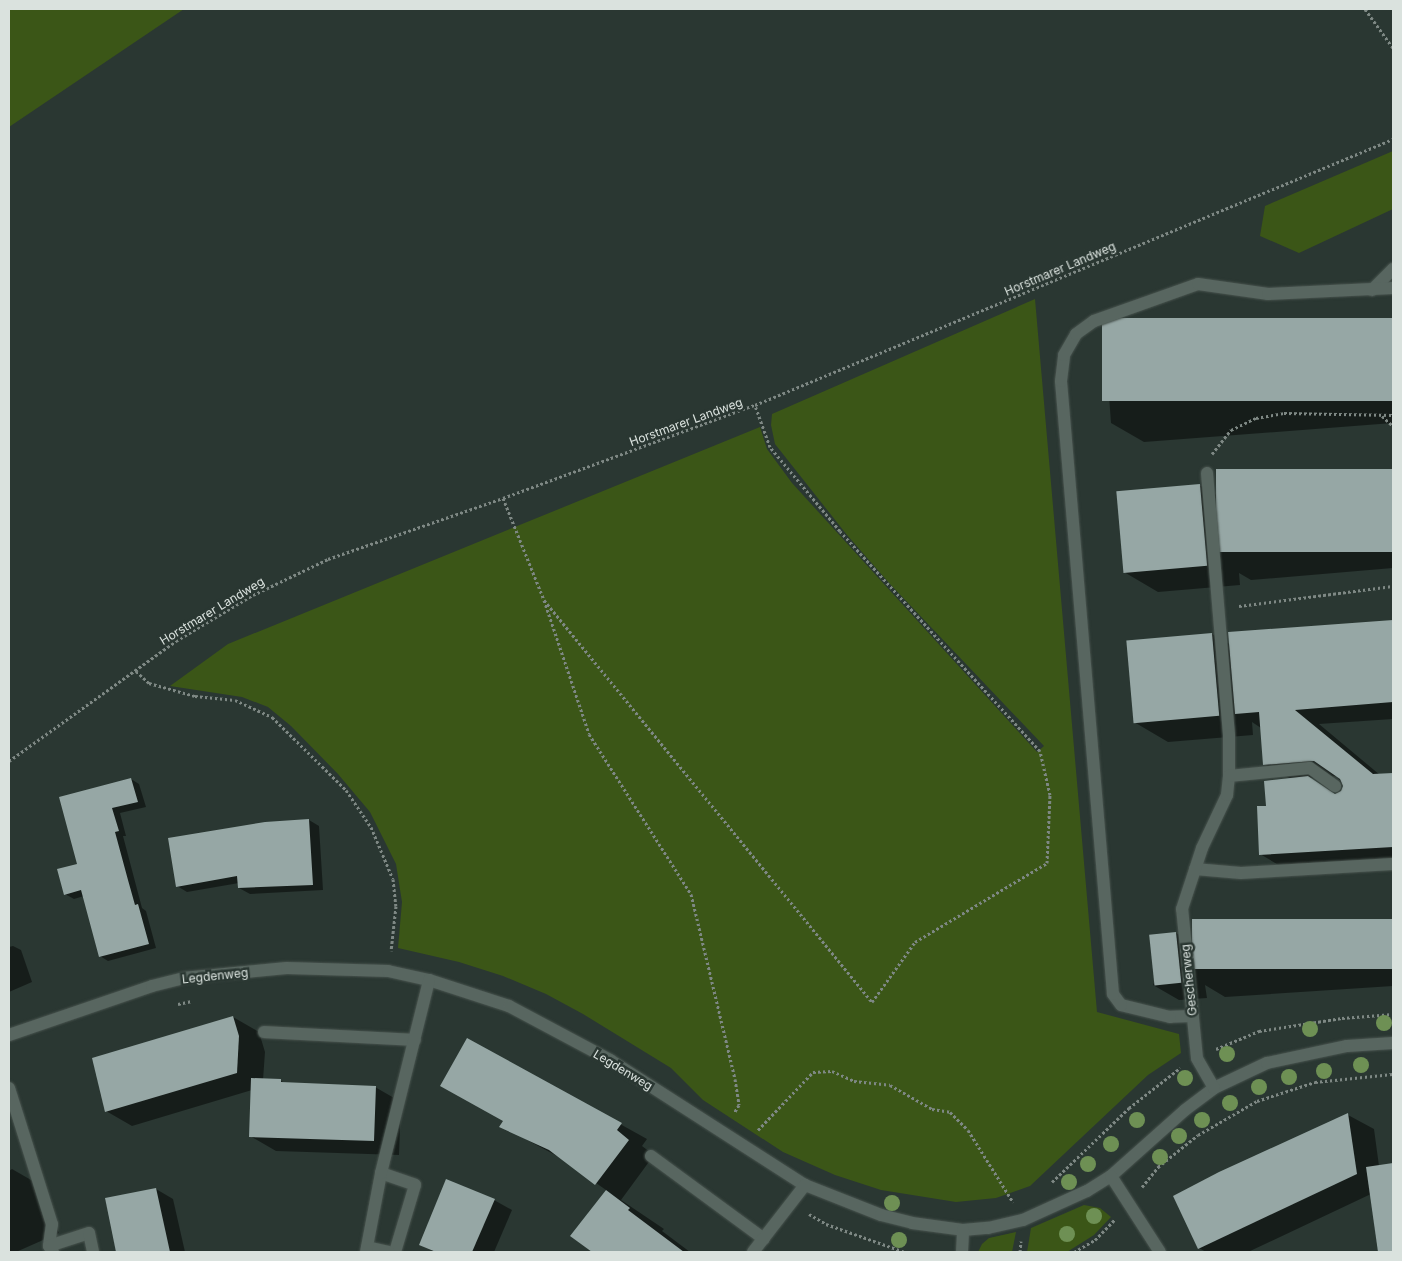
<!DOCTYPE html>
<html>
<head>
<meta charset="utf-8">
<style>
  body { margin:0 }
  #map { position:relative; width:1402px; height:1261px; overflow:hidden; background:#2a3732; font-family:Inter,sans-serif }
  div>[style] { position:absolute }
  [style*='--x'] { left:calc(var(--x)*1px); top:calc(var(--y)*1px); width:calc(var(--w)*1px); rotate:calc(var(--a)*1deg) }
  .green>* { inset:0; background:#3b5617 }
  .shadow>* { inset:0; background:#0007 }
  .building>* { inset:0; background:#96a7a5; transform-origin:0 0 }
  .path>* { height:3px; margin-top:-1.5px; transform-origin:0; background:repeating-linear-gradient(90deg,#7e8884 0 2.5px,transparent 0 5px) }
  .roads { filter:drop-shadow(0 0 1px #47524d) drop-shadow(0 0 1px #47524d) }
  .minor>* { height:12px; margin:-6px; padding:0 6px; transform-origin:6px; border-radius:6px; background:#586660 }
  .trees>* { width:16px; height:16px; margin:-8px; border-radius:50%; background:#6e9054 }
  span { translate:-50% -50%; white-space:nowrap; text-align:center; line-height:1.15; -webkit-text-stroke:5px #2a3732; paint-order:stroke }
  .street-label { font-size:12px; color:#dae2de }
  .frame { position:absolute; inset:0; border:10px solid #dae2de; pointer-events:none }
</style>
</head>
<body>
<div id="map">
  <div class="green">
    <div style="clip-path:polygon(9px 9px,184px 9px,9px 127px)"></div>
    <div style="clip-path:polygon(1393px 151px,1393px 209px,1299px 253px,1260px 236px,1265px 206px)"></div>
    <div style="clip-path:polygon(1035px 299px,1097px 1012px,1179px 1034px,1181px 1053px,1148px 1075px,1030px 1186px,996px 1198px,956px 1202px,881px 1190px,835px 1175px,783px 1152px,703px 1100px,671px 1068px,583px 1014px,546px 994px,503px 976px,459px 962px,398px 948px,402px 902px,396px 864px,370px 812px,338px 774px,291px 726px,268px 707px,242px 697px,170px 686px,228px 644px,760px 427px,767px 449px,792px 483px,1037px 752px,1044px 746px,890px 584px,847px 535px,775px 444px,771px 425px,772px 414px)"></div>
    <div style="clip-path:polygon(1084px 1205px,1100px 1208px,1111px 1217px,1094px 1235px,1067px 1252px,1027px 1252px,1031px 1228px)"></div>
    <div style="clip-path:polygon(1016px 1232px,1012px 1252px,978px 1252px,982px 1244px,989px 1238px)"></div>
  </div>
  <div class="shadow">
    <div style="clip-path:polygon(1393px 319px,1393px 423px,1144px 442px,1111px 423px,1105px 342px)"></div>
    <div style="clip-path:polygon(1393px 472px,1393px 568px,1251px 580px,1239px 573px,1240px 585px,1158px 592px,1124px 572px,1199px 485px,1218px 496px,1217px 483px)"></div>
    <div style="clip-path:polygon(evenodd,1393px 622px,1393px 719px,1319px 724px,1380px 775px,1393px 774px,1393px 863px,1287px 870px,1260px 854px,1267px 807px,1291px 779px,1264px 764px,1261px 728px,1252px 722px,1253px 735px,1168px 742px,1134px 722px,1212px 634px,1231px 645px,1230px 633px,1393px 622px,1337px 776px,1344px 786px,1342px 792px,1337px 795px,1308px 778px,1337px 776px)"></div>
    <div style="clip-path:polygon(131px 779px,139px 784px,146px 807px,120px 813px,126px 836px,123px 836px,142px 908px,146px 911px,156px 948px,108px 961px,100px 956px,84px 896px,74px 899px,65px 894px,79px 864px,61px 798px)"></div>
    <div style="clip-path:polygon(309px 820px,319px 826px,323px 890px,250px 894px,239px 888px,239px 883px,187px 892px,177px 886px)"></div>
    <div style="clip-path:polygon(1393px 920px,1393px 986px,1225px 997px,1205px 985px,1207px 998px,1179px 1000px,1153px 985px,1176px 933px,1195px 944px,1194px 932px)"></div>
    <div style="clip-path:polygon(13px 946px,21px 950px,32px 982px,9px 992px,9px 947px)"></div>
    <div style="clip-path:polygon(233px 1017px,259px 1032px,265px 1052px,263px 1080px,281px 1081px,287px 1084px,375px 1087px,401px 1102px,399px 1155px,276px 1151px,250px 1136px,252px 1090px,132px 1126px,106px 1111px)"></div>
    <div style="clip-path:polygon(467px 1039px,647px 1139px,642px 1146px,654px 1155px,621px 1200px,664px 1229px,662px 1231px,690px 1252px,594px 1252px,572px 1235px,606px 1190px,559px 1157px,501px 1126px,504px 1121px)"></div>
    <div style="clip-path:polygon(1348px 1115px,1374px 1129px,1379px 1166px,1393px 1164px,1393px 1234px,1375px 1224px,1371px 1194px,1248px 1252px,1206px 1252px,1199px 1248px,1220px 1173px)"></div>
    <div style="clip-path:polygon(12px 1169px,38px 1184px,59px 1233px,16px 1252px,9px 1252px,9px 1171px)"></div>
    <div style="clip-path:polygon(156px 1189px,173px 1199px,185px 1252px,117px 1252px,106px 1199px)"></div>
    <div style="clip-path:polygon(494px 1200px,512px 1210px,494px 1252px,434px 1252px,420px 1244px)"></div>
  </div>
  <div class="building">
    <div style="left:1393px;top:318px;width:83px;height:291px;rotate:90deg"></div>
    <div style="left:1393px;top:469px;width:83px;height:177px;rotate:90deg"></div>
    <div style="left:1200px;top:484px;width:82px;height:84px;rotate:85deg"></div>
    <div style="clip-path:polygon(1393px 620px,1393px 702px,1295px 710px,1373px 774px,1393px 773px,1393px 847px,1259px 855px,1257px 806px,1266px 806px,1264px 781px,1308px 776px,1335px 794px,1341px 791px,1343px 786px,1340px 779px,1314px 761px,1263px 765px,1259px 712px,1235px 714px,1228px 632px)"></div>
    <div style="left:1212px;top:633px;width:83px;height:86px;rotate:85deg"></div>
    <div style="clip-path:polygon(131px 778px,138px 802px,112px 808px,119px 831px,115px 832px,128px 880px,135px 905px,138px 904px,149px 944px,99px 957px,81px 890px,64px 895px,57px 869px,77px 864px,59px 797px)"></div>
    <div style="clip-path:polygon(309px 819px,313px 885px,238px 888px,237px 876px,176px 887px,168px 838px,265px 822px)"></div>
    <div style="left:1393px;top:919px;width:50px;height:201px;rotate:90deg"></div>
    <div style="left:1176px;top:932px;width:51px;height:27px;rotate:84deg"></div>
    <div style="clip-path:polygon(233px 1016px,239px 1036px,237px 1073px,105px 1112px,92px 1058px)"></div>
    <div style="clip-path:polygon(467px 1038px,622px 1123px,617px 1130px,629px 1140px,595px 1185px,549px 1150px,499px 1127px,503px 1121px,440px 1086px)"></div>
    <div style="clip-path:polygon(251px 1078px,281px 1079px,281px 1082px,376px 1086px,374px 1141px,249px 1137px)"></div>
    <div style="clip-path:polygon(1348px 1113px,1357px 1174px,1198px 1249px,1173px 1196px,1219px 1172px)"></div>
    <div style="clip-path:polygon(1393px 1163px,1393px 1252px,1378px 1252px,1366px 1167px)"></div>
    <div style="clip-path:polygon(446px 1179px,495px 1199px,472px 1252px,436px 1252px,419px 1245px)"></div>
    <div style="clip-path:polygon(156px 1188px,170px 1252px,116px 1252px,105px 1198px)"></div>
    <div style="clip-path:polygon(606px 1190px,630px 1208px,628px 1210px,684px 1252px,592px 1252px,570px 1236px)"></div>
  </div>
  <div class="path">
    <div style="--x:1365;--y:9;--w:48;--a:54.3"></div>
    <div style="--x:1382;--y:416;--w:15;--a:42"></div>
    <div style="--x:1212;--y:454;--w:31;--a:-52"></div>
    <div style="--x:1231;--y:430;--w:28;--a:-26"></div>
    <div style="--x:1256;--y:418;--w:28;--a:-10"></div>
    <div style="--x:1284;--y:413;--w:109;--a:1.1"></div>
    <div style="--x:503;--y:498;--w:110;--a:68.1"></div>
    <div style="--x:544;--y:600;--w:141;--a:71.4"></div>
    <div style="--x:589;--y:734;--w:190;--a:57.5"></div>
    <div style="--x:691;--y:894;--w:190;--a:76.6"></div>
    <div style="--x:735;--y:1079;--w:26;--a:81"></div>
    <div style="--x:739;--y:1105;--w:9;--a:122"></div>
    <div style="--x:544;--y:600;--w:519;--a:50.79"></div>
    <div style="--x:872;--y:1002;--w:74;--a:-54.4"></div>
    <div style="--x:915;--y:942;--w:154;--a:-30.9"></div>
    <div style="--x:1047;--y:863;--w:68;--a:-87.5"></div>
    <div style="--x:1050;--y:795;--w:45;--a:-102.8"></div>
    <div style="--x:1040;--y:751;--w:297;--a:-132.3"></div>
    <div style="--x:840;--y:531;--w:109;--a:-129.8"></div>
    <div style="--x:770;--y:447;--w:45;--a:-109.7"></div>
    <div style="--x:1239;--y:606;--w:155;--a:-7.4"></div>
    <div style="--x:136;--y:671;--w:18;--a:43"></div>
    <div style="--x:149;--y:683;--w:48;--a:15.8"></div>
    <div style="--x:195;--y:696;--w:40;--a:5.7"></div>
    <div style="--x:235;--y:700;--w:41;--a:24.7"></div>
    <div style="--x:272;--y:717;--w:104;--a:44.6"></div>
    <div style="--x:346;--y:790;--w:45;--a:56"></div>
    <div style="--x:371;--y:827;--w:56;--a:67.1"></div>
    <div style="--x:393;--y:879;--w:27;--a:84"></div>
    <div style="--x:396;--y:906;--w:45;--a:96.3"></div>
    <div style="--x:9;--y:761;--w:206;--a:-35.7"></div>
    <div style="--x:176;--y:641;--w:90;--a:-30.9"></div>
    <div style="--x:253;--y:595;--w:83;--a:-25.6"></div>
    <div style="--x:328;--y:559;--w:185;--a:-19.2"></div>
    <div style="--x:503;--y:498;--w:269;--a:-20.3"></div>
    <div style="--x:755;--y:405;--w:691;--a:-22.63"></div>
    <div style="--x:178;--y:1004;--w:14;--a:-12"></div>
    <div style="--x:1216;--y:1049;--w:47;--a:-22.7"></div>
    <div style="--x:1259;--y:1031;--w:84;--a:-8.9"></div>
    <div style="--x:1342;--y:1018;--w:51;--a:-4.5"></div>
    <div style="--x:758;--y:1130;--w:80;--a:-46.5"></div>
    <div style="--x:813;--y:1072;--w:19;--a:-3"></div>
    <div style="--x:832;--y:1071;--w:24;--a:24"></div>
    <div style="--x:854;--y:1081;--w:36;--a:6"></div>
    <div style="--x:890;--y:1085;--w:48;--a:29.7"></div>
    <div style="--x:932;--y:1109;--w:18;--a:9"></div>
    <div style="--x:950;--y:1112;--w:25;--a:45"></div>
    <div style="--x:968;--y:1130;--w:85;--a:58"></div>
    <div style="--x:1052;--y:1182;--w:107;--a:-43.9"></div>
    <div style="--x:1129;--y:1108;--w:65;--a:-38.1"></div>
    <div style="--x:1142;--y:1187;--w:26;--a:-51"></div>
    <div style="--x:1158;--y:1167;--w:51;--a:-38.7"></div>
    <div style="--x:1198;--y:1135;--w:68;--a:-30"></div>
    <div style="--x:1257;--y:1101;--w:61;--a:-18.1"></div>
    <div style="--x:1315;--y:1082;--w:78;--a:-5.9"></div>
    <div style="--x:809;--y:1214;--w:20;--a:30"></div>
    <div style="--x:826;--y:1224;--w:84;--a:19.5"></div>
    <div style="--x:1020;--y:1252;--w:11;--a:-85"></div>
    <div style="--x:1074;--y:1252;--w:24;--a:-30"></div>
    <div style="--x:1095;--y:1240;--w:28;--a:-46"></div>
  </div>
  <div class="roads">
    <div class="minor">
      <div style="--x:1372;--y:290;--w:30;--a:-45"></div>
      <div style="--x:1207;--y:473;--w:263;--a:85.2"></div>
      <div style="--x:1229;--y:735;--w:41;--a:90"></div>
      <div style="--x:1195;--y:869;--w:46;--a:5"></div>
      <div style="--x:1241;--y:873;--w:152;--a:-3.4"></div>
      <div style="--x:1193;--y:1016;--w:23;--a:178"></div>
      <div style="--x:1170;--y:1017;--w:50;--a:-166.2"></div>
      <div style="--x:1121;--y:1005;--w:14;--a:-126"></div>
      <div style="--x:1113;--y:994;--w:615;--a:-94.85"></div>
      <div style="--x:1061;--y:381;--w:26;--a:-83"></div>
      <div style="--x:1064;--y:355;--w:24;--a:-60"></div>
      <div style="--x:1076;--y:334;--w:22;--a:-36"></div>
      <div style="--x:1094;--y:321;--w:110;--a:-19.6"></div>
      <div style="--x:1198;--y:284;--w:71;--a:8.1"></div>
      <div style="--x:1268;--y:294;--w:125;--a:-2.7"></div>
      <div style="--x:264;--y:1032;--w:151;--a:3"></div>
      <div style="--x:9;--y:1035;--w:151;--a:-18.9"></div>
      <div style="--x:152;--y:986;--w:32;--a:-14"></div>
      <div style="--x:183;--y:978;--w:104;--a:-5.5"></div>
      <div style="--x:287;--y:968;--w:101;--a:1.7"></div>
      <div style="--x:388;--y:971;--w:42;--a:12.4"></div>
      <div style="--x:429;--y:980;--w:84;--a:18"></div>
      <div style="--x:509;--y:1006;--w:115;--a:28.1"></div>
      <div style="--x:610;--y:1060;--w:232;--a:32.7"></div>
      <div style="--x:805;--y:1185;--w:82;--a:21.5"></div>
      <div style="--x:881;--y:1215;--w:32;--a:14"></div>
      <div style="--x:912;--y:1223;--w:51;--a:7.8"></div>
      <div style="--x:963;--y:1230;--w:25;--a:-5"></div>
      <div style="--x:988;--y:1228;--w:36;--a:-13"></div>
      <div style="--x:1023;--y:1220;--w:70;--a:-24.4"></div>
      <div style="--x:1087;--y:1191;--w:28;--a:-32"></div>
      <div style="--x:1111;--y:1176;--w:99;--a:-41.7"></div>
      <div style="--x:1185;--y:1110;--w:36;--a:-37"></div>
      <div style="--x:1214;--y:1088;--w:59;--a:-25.3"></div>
      <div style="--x:1267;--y:1063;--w:82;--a:-12"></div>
      <div style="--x:1347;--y:1046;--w:46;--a:-3.7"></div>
      <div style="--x:9;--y:1088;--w:143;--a:72.5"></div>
      <div style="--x:52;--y:1224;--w:22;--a:98"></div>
      <div style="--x:49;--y:1246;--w:7;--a:56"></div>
      <div style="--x:1214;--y:1088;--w:34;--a:-120"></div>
      <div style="--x:1197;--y:1058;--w:150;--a:-95.7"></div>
      <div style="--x:1182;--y:909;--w:64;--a:-71.8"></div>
      <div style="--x:1202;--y:848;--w:59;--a:-64.7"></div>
      <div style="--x:1227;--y:795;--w:19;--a:-84"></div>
      <div style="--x:1229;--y:776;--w:81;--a:-5.6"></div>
      <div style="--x:1310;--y:768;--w:31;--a:36"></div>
      <div style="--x:651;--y:1156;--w:140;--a:36.3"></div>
      <div style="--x:381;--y:1173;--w:36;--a:19"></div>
      <div style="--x:415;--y:1185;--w:70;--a:106.6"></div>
      <div style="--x:1111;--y:1176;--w:90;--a:57.2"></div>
      <div style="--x:49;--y:1246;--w:42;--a:-18"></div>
      <div style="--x:89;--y:1233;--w:19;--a:78"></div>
      <div style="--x:367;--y:1247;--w:22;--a:13"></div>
      <div style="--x:366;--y:1252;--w:80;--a:-79.2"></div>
      <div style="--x:381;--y:1173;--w:199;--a:-76"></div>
      <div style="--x:753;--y:1252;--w:85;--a:-52.2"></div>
      <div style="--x:962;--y:1252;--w:22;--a:-87"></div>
    </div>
  </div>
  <div class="trees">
    <div style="left:1384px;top:1023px"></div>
    <div style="left:1310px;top:1029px"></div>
    <div style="left:1227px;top:1054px"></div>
    <div style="left:1361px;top:1065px"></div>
    <div style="left:1324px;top:1071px"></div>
    <div style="left:1289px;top:1077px"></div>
    <div style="left:1185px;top:1078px"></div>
    <div style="left:1259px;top:1087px"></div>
    <div style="left:1230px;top:1103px"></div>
    <div style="left:1137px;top:1120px"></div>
    <div style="left:1202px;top:1120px"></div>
    <div style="left:1179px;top:1136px"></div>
    <div style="left:1111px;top:1144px"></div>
    <div style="left:1160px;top:1157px"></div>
    <div style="left:1088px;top:1164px"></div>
    <div style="left:1069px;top:1182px"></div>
    <div style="left:892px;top:1203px"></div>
    <div style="left:1094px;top:1216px"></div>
    <div style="left:1067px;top:1234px"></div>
    <div style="left:899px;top:1240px"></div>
  </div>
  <div class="street-label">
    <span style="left:1060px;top:269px;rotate:-23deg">Horstmarer Landweg</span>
    <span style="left:686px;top:422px;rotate:-20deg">Horstmarer Landweg</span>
    <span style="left:212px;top:611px;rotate:-31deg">Horstmarer Landweg</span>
    <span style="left:215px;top:976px;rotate:-6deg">Legdenweg</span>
    <span style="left:1189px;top:980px;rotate:-96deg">Gescherweg</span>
    <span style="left:623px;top:1070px;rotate:31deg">Legdenweg</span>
  </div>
  <div class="frame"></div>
</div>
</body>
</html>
